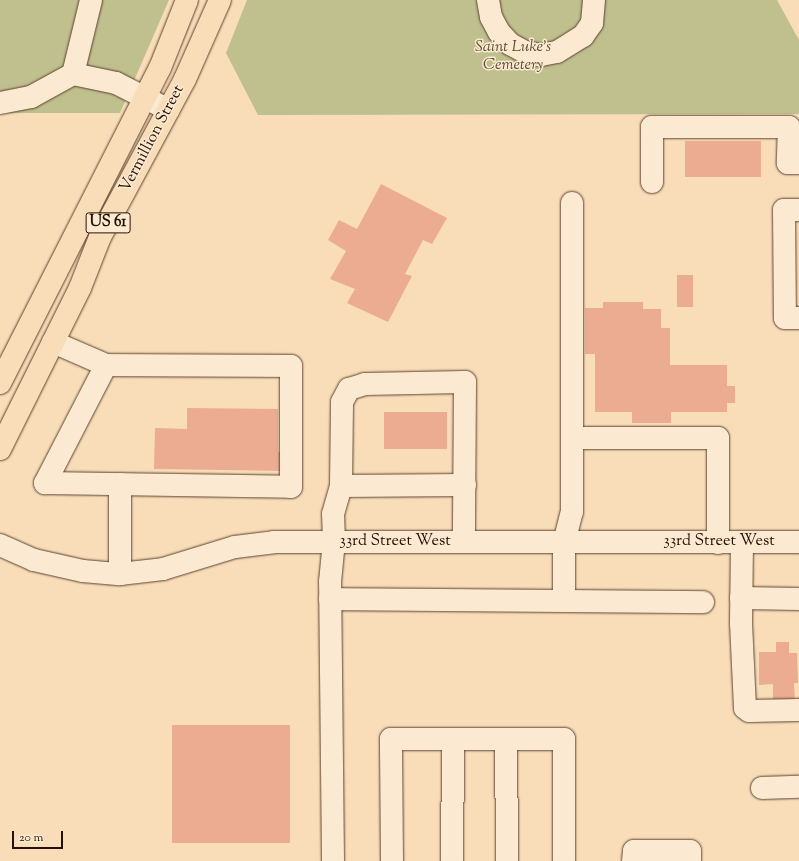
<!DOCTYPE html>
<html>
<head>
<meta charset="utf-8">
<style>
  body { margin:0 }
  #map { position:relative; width:799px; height:861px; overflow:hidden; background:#f9ddb8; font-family:"Sorts Mill Goudy",serif }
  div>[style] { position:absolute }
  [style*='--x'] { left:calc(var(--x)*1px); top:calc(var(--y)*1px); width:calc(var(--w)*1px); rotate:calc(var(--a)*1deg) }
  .green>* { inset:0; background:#bfc08e }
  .building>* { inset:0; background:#ecac91; transform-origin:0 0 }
  .roads { filter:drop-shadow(0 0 1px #5b432e) drop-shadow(0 0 1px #5b432e) }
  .minor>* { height:22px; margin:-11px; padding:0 11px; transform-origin:11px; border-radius:11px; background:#fbe9d1 }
  .highway>* { height:22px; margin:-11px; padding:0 11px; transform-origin:11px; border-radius:11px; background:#f9ddb8 }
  span { translate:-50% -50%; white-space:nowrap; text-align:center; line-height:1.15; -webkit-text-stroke:3px #fbe9d1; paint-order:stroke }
  .shield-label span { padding:1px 3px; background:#fbe9d1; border:1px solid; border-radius:3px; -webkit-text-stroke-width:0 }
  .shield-label { font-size:15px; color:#261000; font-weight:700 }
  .park-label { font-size:16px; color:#5c4e32; font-style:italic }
  .street-label { font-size:16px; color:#261000 }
  .scale { position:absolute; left:12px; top:831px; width:51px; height:18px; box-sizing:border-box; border:2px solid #261000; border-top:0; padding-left:5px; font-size:12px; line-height:14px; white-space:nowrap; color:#261000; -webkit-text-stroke:3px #fbe9d1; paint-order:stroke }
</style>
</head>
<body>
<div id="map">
  <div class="green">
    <div style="clip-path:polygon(0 0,169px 0,120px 113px,0 113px)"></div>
    <div style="clip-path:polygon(247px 0,777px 0,799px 40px,799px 114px,258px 115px,226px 53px)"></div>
  </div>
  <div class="building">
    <div style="left:685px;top:141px;width:76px;height:36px"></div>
    <div style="clip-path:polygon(381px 184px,447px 218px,432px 244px,423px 240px,405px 274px,412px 276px,388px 322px,347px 303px,355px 289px,330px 279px,346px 251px,328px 240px,339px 220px,357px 229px)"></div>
    <div style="left:693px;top:275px;width:32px;height:16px;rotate:90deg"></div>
    <div style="clip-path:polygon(603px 302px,643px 302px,643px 309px,661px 309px,661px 328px,670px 328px,670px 365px,727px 365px,727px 386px,735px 386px,735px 403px,727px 403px,727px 412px,671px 412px,671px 423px,632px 423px,632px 412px,595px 412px,595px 354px,585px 354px,585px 308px,603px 308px)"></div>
    <div style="clip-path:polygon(187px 408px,278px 409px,278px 452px,283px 452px,283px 471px,154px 469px,155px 428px,187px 429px)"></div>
    <div style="left:384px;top:412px;width:63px;height:37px"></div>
    <div style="clip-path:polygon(776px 642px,789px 642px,789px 653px,797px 653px,798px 683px,794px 683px,795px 703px,773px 703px,773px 684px,759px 685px,759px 652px,776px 652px)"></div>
    <div style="left:172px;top:725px;width:118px;height:118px"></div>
  </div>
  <div class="roads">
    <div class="minor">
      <div style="--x:488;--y:0;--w:17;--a:80"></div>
      <div style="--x:491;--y:17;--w:17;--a:62"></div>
      <div style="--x:499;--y:32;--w:16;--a:47"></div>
      <div style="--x:510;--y:44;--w:17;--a:28"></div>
      <div style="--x:525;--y:52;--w:16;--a:11"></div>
      <div style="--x:541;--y:55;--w:16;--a:-11"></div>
      <div style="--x:557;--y:52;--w:31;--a:-32"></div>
      <div style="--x:583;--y:36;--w:16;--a:-55"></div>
      <div style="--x:592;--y:23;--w:23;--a:-85"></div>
      <div style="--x:73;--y:74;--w:44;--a:11.8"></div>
      <div style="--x:116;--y:83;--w:59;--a:27"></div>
      <div style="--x:0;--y:103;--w:32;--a:-11"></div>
      <div style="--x:31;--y:97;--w:48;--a:-28.7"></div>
      <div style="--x:73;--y:74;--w:76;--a:-76.3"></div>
      <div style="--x:652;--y:182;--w:55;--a:-90"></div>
      <div style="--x:652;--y:127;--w:137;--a:0"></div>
      <div style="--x:789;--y:127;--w:36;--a:92"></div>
      <div style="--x:788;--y:163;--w:11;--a:0"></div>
      <div style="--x:799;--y:210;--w:15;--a:180"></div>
      <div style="--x:784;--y:210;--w:108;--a:89.5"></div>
      <div style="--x:785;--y:318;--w:14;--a:0"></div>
      <div style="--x:53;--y:342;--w:58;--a:23.5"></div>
      <div style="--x:106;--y:365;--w:133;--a:117.3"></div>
      <div style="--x:45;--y:483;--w:246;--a:0.9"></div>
      <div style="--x:291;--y:487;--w:121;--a:-90"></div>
      <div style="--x:291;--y:366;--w:185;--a:-179.7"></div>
      <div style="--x:572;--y:438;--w:146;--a:0"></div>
      <div style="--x:718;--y:438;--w:105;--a:90"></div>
      <div style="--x:120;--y:484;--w:90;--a:90"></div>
      <div style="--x:341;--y:486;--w:124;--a:-0.5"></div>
      <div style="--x:742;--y:542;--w:81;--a:90.7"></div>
      <div style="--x:741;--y:623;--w:85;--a:87.3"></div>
      <div style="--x:745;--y:708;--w:5;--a:37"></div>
      <div style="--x:749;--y:711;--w:50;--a:-1.1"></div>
      <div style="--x:0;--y:545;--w:37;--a:24"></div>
      <div style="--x:34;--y:560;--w:50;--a:12.7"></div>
      <div style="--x:83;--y:571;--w:37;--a:5"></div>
      <div style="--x:120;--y:574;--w:43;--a:-6.6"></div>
      <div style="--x:163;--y:569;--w:75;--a:-17"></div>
      <div style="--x:235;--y:547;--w:39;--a:-7"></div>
      <div style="--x:274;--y:542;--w:525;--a:0"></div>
      <div style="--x:741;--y:598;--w:58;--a:1"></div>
      <div style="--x:330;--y:599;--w:373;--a:0.5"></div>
      <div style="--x:564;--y:601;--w:58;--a:-90"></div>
      <div style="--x:564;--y:543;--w:32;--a:-76"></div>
      <div style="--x:572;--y:512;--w:309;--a:-90"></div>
      <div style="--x:506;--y:739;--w:122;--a:89.5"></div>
      <div style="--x:762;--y:788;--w:37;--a:-2"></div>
      <div style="--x:333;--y:861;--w:279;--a:-90.6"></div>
      <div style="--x:330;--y:582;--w:41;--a:-84.4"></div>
      <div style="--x:334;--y:541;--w:27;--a:-92"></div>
      <div style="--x:333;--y:514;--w:29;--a:-74"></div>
      <div style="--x:341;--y:486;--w:84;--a:-89.3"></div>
      <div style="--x:342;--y:402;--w:15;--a:-62"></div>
      <div style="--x:349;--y:389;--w:17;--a:-17"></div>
      <div style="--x:365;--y:384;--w:100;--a:-1.1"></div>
      <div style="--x:465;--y:382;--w:160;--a:90.4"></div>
      <div style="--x:392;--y:861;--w:122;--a:-90.5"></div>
      <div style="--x:391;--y:739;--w:173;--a:0"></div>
      <div style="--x:564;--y:739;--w:122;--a:90"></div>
      <div style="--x:452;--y:861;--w:122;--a:-89.5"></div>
      <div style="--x:633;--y:861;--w:10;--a:-84"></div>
      <div style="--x:634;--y:851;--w:56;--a:0"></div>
      <div style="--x:690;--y:851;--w:10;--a:90"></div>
    </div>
    <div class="highway">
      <div style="--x:0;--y:383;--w:353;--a:-63.1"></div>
      <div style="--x:160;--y:68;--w:73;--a:-68.3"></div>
      <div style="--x:0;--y:449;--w:180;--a:-63.6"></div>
      <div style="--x:80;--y:288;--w:55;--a:-68.6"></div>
      <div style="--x:100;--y:237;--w:179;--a:-61.7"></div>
      <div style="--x:185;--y:79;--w:86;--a:-66.1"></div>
    </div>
  </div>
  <div class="shield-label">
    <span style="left:108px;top:223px">US 61</span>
  </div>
  <div class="park-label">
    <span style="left:513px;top:57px">Saint Luke's<br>Cemetery</span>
  </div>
  <div class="street-label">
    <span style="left:153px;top:139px;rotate:-62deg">Vermillion Street</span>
    <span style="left:395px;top:542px">33rd Street West</span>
    <span style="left:719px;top:542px">33rd Street West</span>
  </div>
  <div class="scale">20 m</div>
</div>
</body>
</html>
